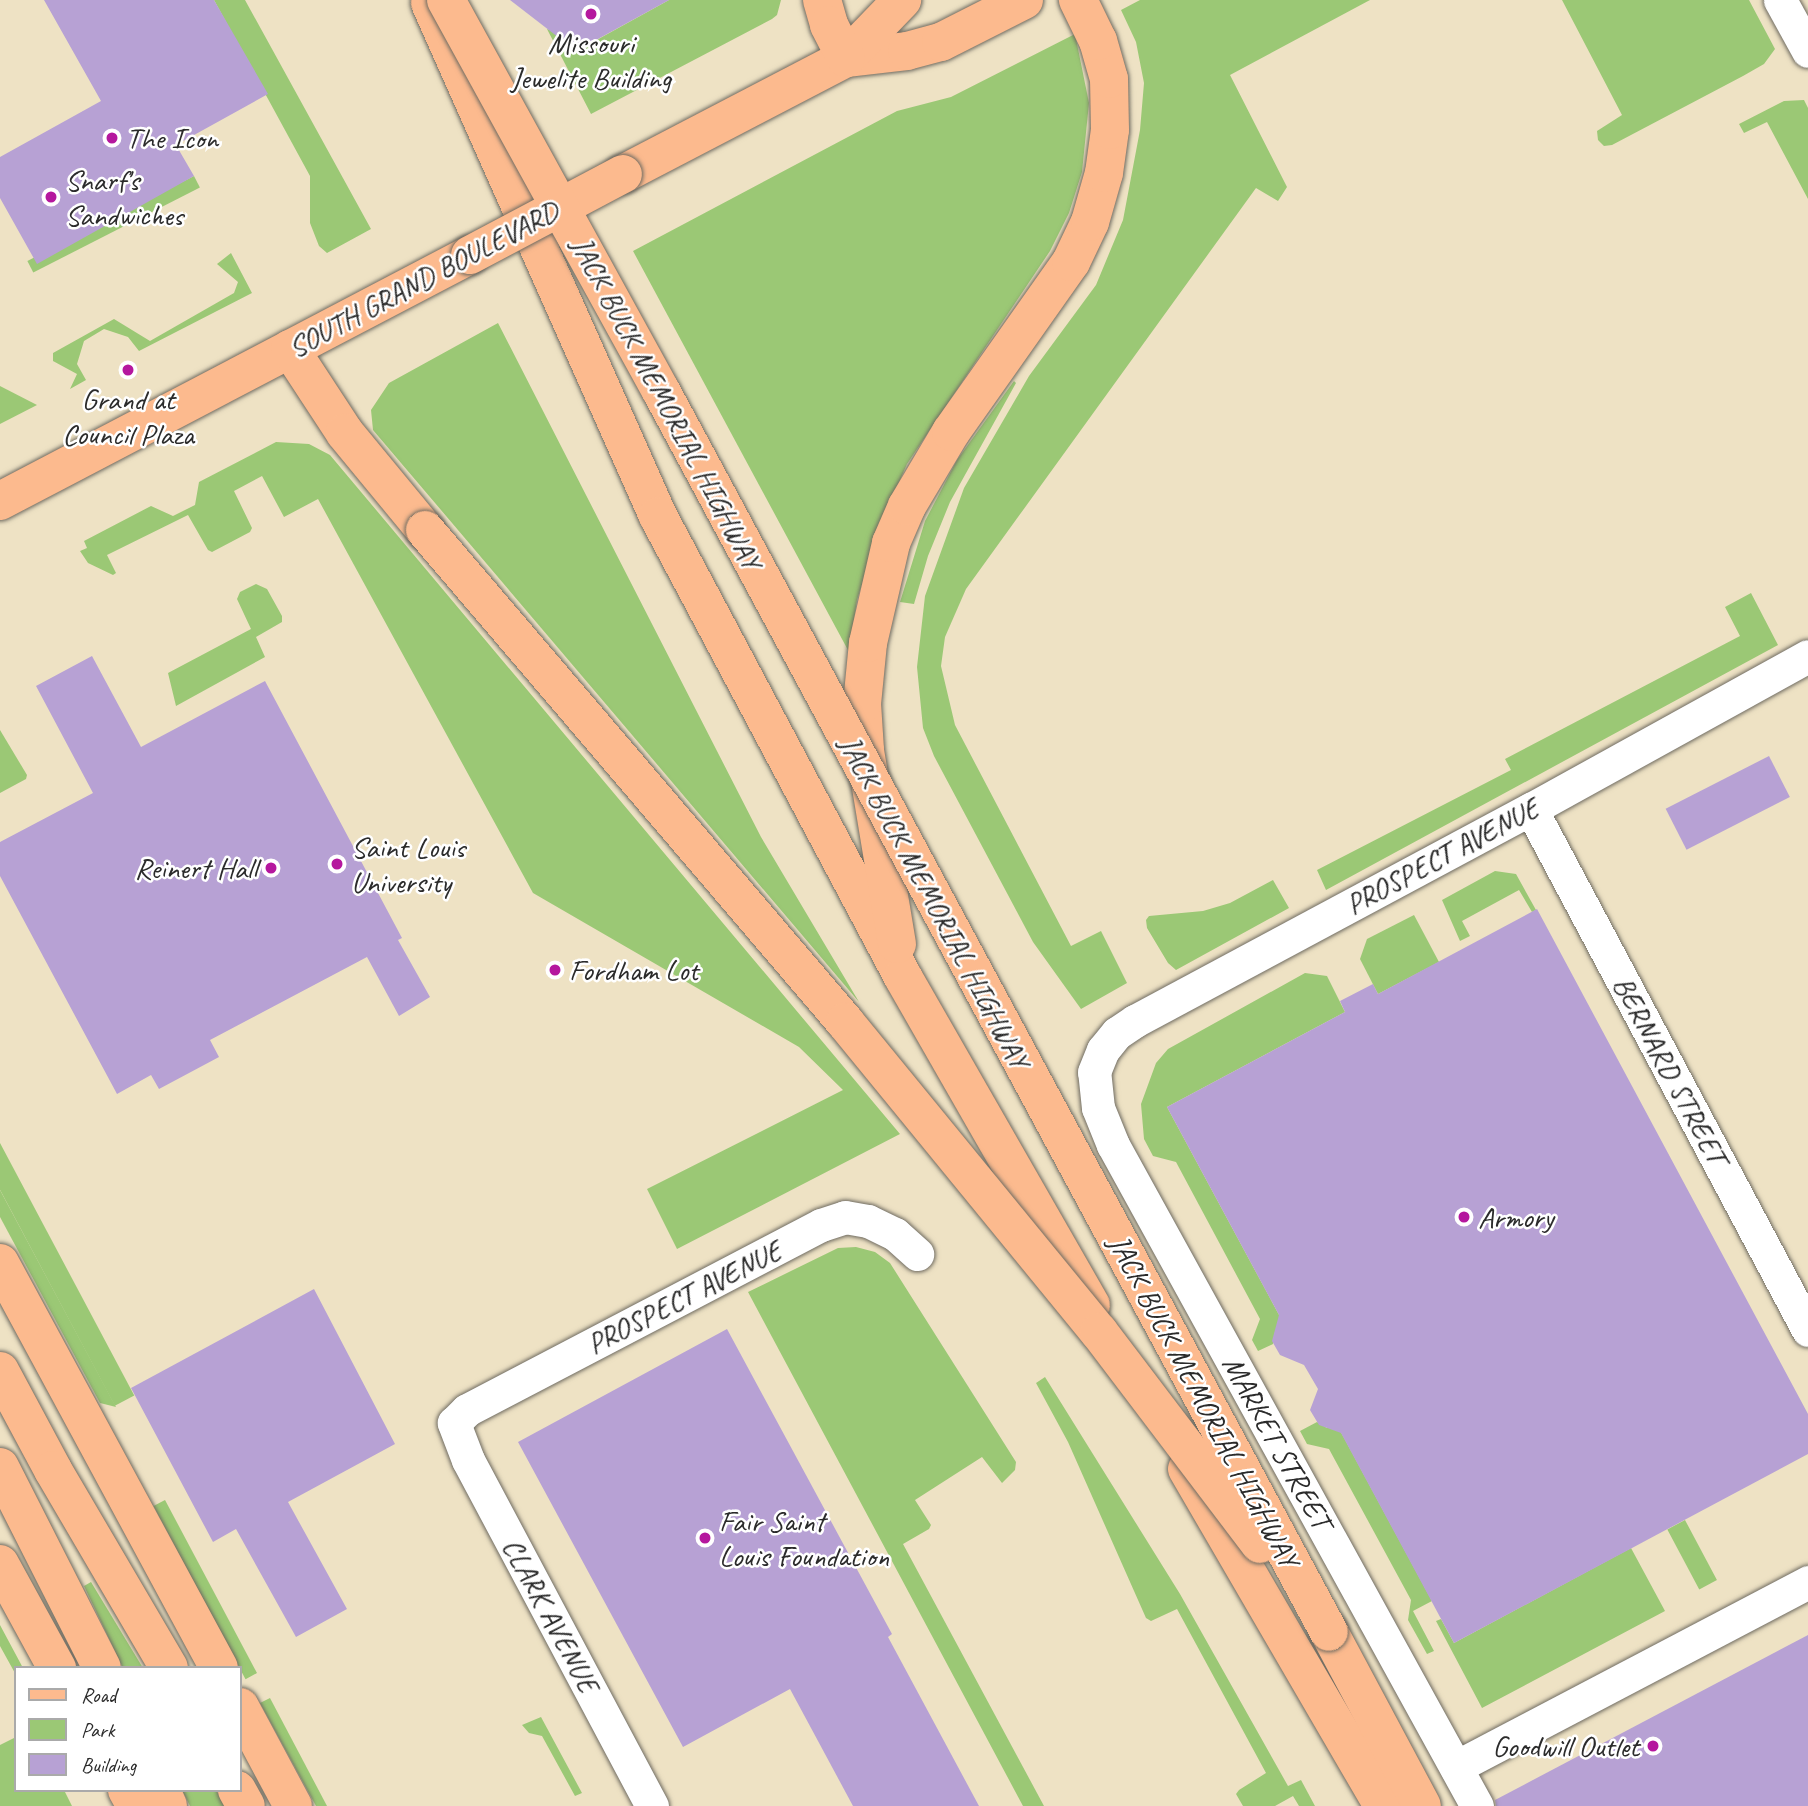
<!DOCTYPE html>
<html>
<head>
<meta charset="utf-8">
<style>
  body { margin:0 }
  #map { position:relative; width:1808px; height:1806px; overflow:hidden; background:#eee2c4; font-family:Caveat,sans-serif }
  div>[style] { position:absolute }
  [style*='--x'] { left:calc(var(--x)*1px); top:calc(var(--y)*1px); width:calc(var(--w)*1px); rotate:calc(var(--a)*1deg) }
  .green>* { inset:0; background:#9bc875; transform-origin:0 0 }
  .building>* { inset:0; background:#b7a1d4; transform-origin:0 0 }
  .roads { filter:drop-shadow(0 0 2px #6f6b61) drop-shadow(0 0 2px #6f6b61) }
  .minor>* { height:33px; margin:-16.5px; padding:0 16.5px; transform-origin:16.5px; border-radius:16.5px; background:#fff }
  .primary>* { height:38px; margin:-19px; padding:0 19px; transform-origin:19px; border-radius:19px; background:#fcba8e }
  .motorway>* { height:38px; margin:-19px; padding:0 19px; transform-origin:19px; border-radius:19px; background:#fcba8e }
  .bridges { filter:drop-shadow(0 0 2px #6f6b61) drop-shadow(0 0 2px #6f6b61) }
  .primary-bridge>* { height:38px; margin:-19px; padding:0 19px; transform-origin:19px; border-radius:19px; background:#fcba8e }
  .motorway-bridge>* { height:38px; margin:-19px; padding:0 19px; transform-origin:19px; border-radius:19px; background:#fcba8e }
  .dots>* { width:19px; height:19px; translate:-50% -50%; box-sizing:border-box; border:4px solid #fff; border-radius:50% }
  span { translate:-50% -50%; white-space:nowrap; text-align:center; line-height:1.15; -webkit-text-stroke:5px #fff; paint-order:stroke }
  .poi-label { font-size:30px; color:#2b2b2b }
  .left { translate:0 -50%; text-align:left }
  .right { translate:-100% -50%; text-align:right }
  .street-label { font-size:30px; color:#2b2b2b }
  .legend { position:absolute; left:14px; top:1666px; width:228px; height:126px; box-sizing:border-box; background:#fff; border:2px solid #aaa; margin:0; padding:9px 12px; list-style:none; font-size:21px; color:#2b2b2b }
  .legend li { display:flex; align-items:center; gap:14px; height:35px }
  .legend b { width:35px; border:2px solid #aaa }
</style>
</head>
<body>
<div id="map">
  <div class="green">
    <div style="clip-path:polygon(214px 0,245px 0,371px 229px,327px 253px,319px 246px,310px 223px,310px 176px)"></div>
    <div style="clip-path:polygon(669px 0,781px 0,777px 15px,772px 19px,591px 114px,547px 29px,593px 42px)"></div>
    <div style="clip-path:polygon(1140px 0,1370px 0,1230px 75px,1287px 187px,1278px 201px,1256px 188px,966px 589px,945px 637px,941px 666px,955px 725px,1071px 946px,1101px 931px,1127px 983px,1081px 1009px,1033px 942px,934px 756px,923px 728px,917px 667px,925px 596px,964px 488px,1029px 376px,1096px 285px,1123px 220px,1140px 130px,1144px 83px,1136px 42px,1121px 10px)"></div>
    <div style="clip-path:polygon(1562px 0,1749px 0,1775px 49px,1764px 64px,1743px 76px,1612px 145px,1604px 146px,1598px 140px,1597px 131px,1622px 115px)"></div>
    <div style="clip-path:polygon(1075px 34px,1089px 103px,1082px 172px,1069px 213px,1050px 251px,907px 464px,882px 521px,857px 600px,849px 652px,633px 251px,897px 111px,951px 97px)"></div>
    <div style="clip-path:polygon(1804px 100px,1808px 108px,1808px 199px,1767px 122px,1744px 133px,1739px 124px,1784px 101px)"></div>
    <div style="left:194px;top:176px;width:13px;height:187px;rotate:63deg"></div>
    <div style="clip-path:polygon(231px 253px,252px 293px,139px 351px,128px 337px,104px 329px,84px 341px,77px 364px,86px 380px,70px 389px,77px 374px,53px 361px,53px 353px,114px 319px,150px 341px,234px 293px,238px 282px,217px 264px)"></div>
    <div style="clip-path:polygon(498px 323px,761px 837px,859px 1002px,373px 430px,371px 410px,389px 383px)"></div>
    <div style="clip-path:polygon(1014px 381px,1016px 383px,950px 502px,928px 556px,914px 604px,900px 602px,925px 521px,957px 460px)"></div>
    <div style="clip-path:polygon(0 386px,37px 405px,0 424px)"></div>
    <div style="clip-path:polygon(276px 442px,309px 444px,330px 455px,900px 1134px,677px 1249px,647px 1189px,843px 1090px,799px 1047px,533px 893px,318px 499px,284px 517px,262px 476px,234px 491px,252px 528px,250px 532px,212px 552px,208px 550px,188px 515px,107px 555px,116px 573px,113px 575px,88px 563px,80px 551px,87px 548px,84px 541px,151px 506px,173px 516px,195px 505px,199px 482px)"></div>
    <div style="clip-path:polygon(256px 584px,267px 589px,282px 616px,282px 622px,256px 637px,265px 657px,176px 706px,168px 673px,251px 629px,237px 599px,240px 592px)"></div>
    <div style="clip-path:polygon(1751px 593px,1778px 645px,1326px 890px,1317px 870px,1511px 770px,1505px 759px,1740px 636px,1725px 607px)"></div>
    <div style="clip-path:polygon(0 730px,27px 775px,26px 779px,0 793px)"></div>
    <div style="clip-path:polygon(1495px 871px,1516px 874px,1536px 910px,1532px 912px,1519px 890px,1462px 921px,1470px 936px,1460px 941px,1442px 900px)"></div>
    <div style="clip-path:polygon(1273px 880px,1289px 908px,1176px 970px,1168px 963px,1147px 928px,1146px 920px,1149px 916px,1203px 911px,1230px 903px)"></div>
    <div style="clip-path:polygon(1414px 915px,1439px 962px,1378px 994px,1360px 959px,1367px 939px)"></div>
    <div style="clip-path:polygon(1305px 973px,1327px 976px,1345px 1012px,1167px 1107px,1285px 1326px,1275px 1332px,1273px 1344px,1258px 1351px,1252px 1340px,1260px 1319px,1176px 1162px,1153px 1156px,1144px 1139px,1141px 1104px,1156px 1063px,1168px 1049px)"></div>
    <div style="left:0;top:1143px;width:286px;height:22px;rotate:62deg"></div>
    <div style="clip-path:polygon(0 1190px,116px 1407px,100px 1403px,0 1217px)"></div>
    <div style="clip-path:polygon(856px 1247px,875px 1252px,890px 1263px,1016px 1462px,1015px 1470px,1002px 1483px,982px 1457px,915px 1500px,931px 1525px,929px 1529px,903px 1544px,1044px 1806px,1023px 1806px,748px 1292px,838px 1248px)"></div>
    <div style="clip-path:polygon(1045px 1377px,1180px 1594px,1288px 1786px,1301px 1780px,1315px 1806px,1299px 1806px,1293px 1796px,1275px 1806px,1243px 1806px,1236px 1794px,1239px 1790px,1266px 1773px,1177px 1609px,1151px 1621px,1146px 1618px,1068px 1442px,1036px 1383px)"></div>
    <div style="clip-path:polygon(1317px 1422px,1327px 1428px,1336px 1423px,1432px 1601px,1413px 1611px,1434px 1651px,1427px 1654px,1408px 1620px,1411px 1600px,1329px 1449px,1307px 1444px,1300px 1431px)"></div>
    <div style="left:165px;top:1500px;width:196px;height:13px;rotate:62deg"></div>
    <div style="left:1685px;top:1520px;width:68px;height:20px;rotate:62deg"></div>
    <div style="clip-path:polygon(1631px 1548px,1665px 1611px,1482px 1708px,1436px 1621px,1441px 1619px,1454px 1643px)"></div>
    <div style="clip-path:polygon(91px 1582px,143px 1668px,123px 1668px,84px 1586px)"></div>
    <div style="clip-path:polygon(0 1625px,23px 1668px,16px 1668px,16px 1675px,0 1646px)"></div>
    <div style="clip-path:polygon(270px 1698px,327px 1806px,316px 1806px,260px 1703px)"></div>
    <div style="clip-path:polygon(541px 1717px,582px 1793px,575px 1796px,542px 1736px,529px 1733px,522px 1725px)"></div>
    <div style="clip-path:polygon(16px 1737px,16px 1790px,64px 1790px,72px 1806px,0 1806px,0 1745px)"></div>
    <div style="clip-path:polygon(182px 1790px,216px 1790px,225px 1806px,190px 1806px)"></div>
  </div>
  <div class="building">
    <div style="clip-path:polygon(44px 0,214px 0,268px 94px,176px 145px,194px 176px,37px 264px,0 198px,0 157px,101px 101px)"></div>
    <div style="clip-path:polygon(510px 0,669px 0,576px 51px)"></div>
    <div style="clip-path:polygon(92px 656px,141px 747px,265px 681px,402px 938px,398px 940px,430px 997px,399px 1016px,367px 957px,210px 1040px,219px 1057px,159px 1089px,151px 1075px,117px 1094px,0 876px,0 842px,93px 793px,36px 686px)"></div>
    <div style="left:1769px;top:756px;width:46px;height:116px;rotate:63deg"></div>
    <div style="clip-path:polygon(1537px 909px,1808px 1414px,1808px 1454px,1454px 1643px,1341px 1433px,1319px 1425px,1310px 1410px,1318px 1389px,1304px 1365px,1280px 1355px,1272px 1341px,1279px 1315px,1167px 1107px,1345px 1012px,1340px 1001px,1373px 984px,1378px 994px)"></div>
    <div style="clip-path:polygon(314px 1289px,395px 1444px,288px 1502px,347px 1609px,296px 1637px,236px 1529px,213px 1542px,131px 1388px)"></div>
    <div style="clip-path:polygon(727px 1329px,892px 1634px,888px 1637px,979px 1806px,853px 1806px,790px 1689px,683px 1747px,518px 1442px)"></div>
    <div style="clip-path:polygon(1808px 1635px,1808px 1806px,1496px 1806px,1495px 1800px)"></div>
  </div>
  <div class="roads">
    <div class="minor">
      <div style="--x:1780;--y:0;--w:58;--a:61.2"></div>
      <div style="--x:1531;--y:809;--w:590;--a:62"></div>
      <div style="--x:1456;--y:1767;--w:398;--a:-27.7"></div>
      <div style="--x:652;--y:1806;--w:392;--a:-118"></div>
      <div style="--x:468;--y:1460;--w:40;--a:-111"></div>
      <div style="--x:454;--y:1423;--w:18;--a:-45"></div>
      <div style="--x:467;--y:1410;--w:399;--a:-27.6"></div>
      <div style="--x:821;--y:1225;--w:25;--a:-18"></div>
      <div style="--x:845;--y:1217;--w:23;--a:10"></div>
      <div style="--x:868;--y:1221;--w:30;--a:26"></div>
      <div style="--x:895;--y:1234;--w:30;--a:42"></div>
      <div style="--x:1477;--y:1806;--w:755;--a:-118.84"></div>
      <div style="--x:1113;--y:1145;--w:40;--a:-112"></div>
      <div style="--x:1098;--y:1108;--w:36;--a:-96"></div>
      <div style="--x:1094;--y:1072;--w:24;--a:-68"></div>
      <div style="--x:1103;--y:1050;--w:22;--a:-51"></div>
      <div style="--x:1117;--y:1033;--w:22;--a:-34"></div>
      <div style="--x:1135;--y:1021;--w:449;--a:-28.2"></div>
      <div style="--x:1531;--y:809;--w:316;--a:-28.9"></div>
    </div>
    <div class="primary">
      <div style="--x:846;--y:58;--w:61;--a:-6.5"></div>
      <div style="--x:907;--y:51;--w:35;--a:-15"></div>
      <div style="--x:941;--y:42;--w:93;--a:-26.8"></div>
      <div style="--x:623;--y:174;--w:251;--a:-27.5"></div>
      <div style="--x:846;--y:58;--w:81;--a:-46"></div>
      <div style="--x:0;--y:501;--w:530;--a:-27.63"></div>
      <div style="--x:0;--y:1263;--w:460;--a:61.6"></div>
      <div style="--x:0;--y:1371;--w:112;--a:61.8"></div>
      <div style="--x:53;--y:1470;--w:229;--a:59.6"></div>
      <div style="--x:0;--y:1467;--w:225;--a:63.1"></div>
      <div style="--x:0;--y:1564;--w:119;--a:61.3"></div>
      <div style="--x:240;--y:1707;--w:112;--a:61.8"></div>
      <div style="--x:127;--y:1790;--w:18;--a:61"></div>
      <div style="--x:161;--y:1790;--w:17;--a:66"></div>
      <div style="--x:237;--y:1790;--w:18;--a:61"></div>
    </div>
    <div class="motorway">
      <div style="--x:822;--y:0;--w:26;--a:74"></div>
      <div style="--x:829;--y:25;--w:37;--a:63"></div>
      <div style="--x:430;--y:3;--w:561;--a:66.04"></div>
      <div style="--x:658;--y:516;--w:522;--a:62.01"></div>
      <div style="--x:903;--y:977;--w:378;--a:60.2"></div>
      <div style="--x:290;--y:349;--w:100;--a:56.8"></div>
      <div style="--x:345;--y:433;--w:126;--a:50.5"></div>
      <div style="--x:897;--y:944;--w:197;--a:-99.4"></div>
      <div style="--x:865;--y:750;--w:46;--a:-93.7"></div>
      <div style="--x:862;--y:704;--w:61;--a:-84.4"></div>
      <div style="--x:868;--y:643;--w:103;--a:-77"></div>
      <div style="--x:891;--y:543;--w:40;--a:-66.6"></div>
      <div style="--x:907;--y:506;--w:86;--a:-59.3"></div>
      <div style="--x:951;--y:432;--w:208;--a:-54.8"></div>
      <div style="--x:1071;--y:262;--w:44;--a:-64.6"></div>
      <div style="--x:1090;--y:222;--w:51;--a:-74.1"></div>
      <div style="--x:1104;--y:173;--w:43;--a:-82.1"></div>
      <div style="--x:1110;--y:130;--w:51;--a:-91.1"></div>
      <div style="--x:1109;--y:79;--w:40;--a:-106"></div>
      <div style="--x:1098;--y:41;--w:46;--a:-116"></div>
      <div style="--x:1187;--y:1469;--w:390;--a:59.8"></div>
      <div style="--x:1329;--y:1632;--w:197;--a:61.9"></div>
    </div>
  </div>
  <div class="bridges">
    <div class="primary-bridge">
      <div style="--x:470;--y:255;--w:173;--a:-27.9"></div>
    </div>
    <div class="motorway-bridge">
      <div style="--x:446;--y:0;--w:446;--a:61.2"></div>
      <div style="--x:661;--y:391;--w:1409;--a:61.71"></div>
      <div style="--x:425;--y:530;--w:647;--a:49.51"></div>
      <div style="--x:845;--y:1022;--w:401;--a:50.7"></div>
      <div style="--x:1099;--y:1332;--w:266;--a:52.8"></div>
    </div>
  </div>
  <div class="dots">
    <div style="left:591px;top:14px;background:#b5179e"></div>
    <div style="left:112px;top:138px;background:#b5179e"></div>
    <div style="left:51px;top:197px;background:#b5179e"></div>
    <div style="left:128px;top:370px;background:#b5179e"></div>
    <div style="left:337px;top:864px;background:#b5179e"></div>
    <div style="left:271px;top:868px;background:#b5179e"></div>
    <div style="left:555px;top:970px;background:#b5179e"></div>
    <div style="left:1464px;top:1217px;background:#b5179e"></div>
    <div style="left:705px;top:1538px;background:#b5179e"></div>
    <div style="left:1653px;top:1746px;background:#b5179e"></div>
  </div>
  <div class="poi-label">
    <span style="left:591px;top:60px">Missouri<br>Jewelite Building</span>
    <span class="left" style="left:126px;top:138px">The Icon</span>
    <span class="left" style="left:65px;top:197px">Snarf's<br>Sandwiches</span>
    <span style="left:128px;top:416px">Grand at<br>Council Plaza</span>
    <span class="left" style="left:351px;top:864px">Saint Louis<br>University</span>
    <span class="right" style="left:257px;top:868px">Reinert Hall</span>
    <span class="left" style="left:569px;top:970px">Fordham Lot</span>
    <span class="left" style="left:1478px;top:1217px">Armory</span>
    <span class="left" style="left:719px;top:1538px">Fair Saint<br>Louis Foundation</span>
    <span class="right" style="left:1639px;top:1746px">Goodwill Outlet</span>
  </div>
  <div class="street-label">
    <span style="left:423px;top:279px;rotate:-28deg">SOUTH GRAND BOULEVARD</span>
    <span style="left:667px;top:403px;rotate:62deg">JACK BUCK MEMORIAL HIGHWAY</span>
    <span style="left:1442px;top:856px;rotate:-28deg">PROSPECT AVENUE</span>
    <span style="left:935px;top:902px;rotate:62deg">JACK BUCK MEMORIAL HIGHWAY</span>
    <span style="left:1670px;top:1070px;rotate:62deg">BERNARD STREET</span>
    <span style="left:684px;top:1297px;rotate:-27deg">PROSPECT AVENUE</span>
    <span style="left:1204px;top:1401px;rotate:62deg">JACK BUCK MEMORIAL HIGHWAY</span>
    <span style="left:1277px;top:1442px;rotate:61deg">MARKET STREET</span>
    <span style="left:551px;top:1615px;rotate:62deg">CLARK AVENUE</span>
  </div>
  <ul class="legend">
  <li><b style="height:9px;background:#fcba8e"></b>Road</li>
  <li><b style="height:19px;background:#9bc875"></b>Park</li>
  <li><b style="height:19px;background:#b7a1d4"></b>Building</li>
  </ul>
</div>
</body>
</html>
